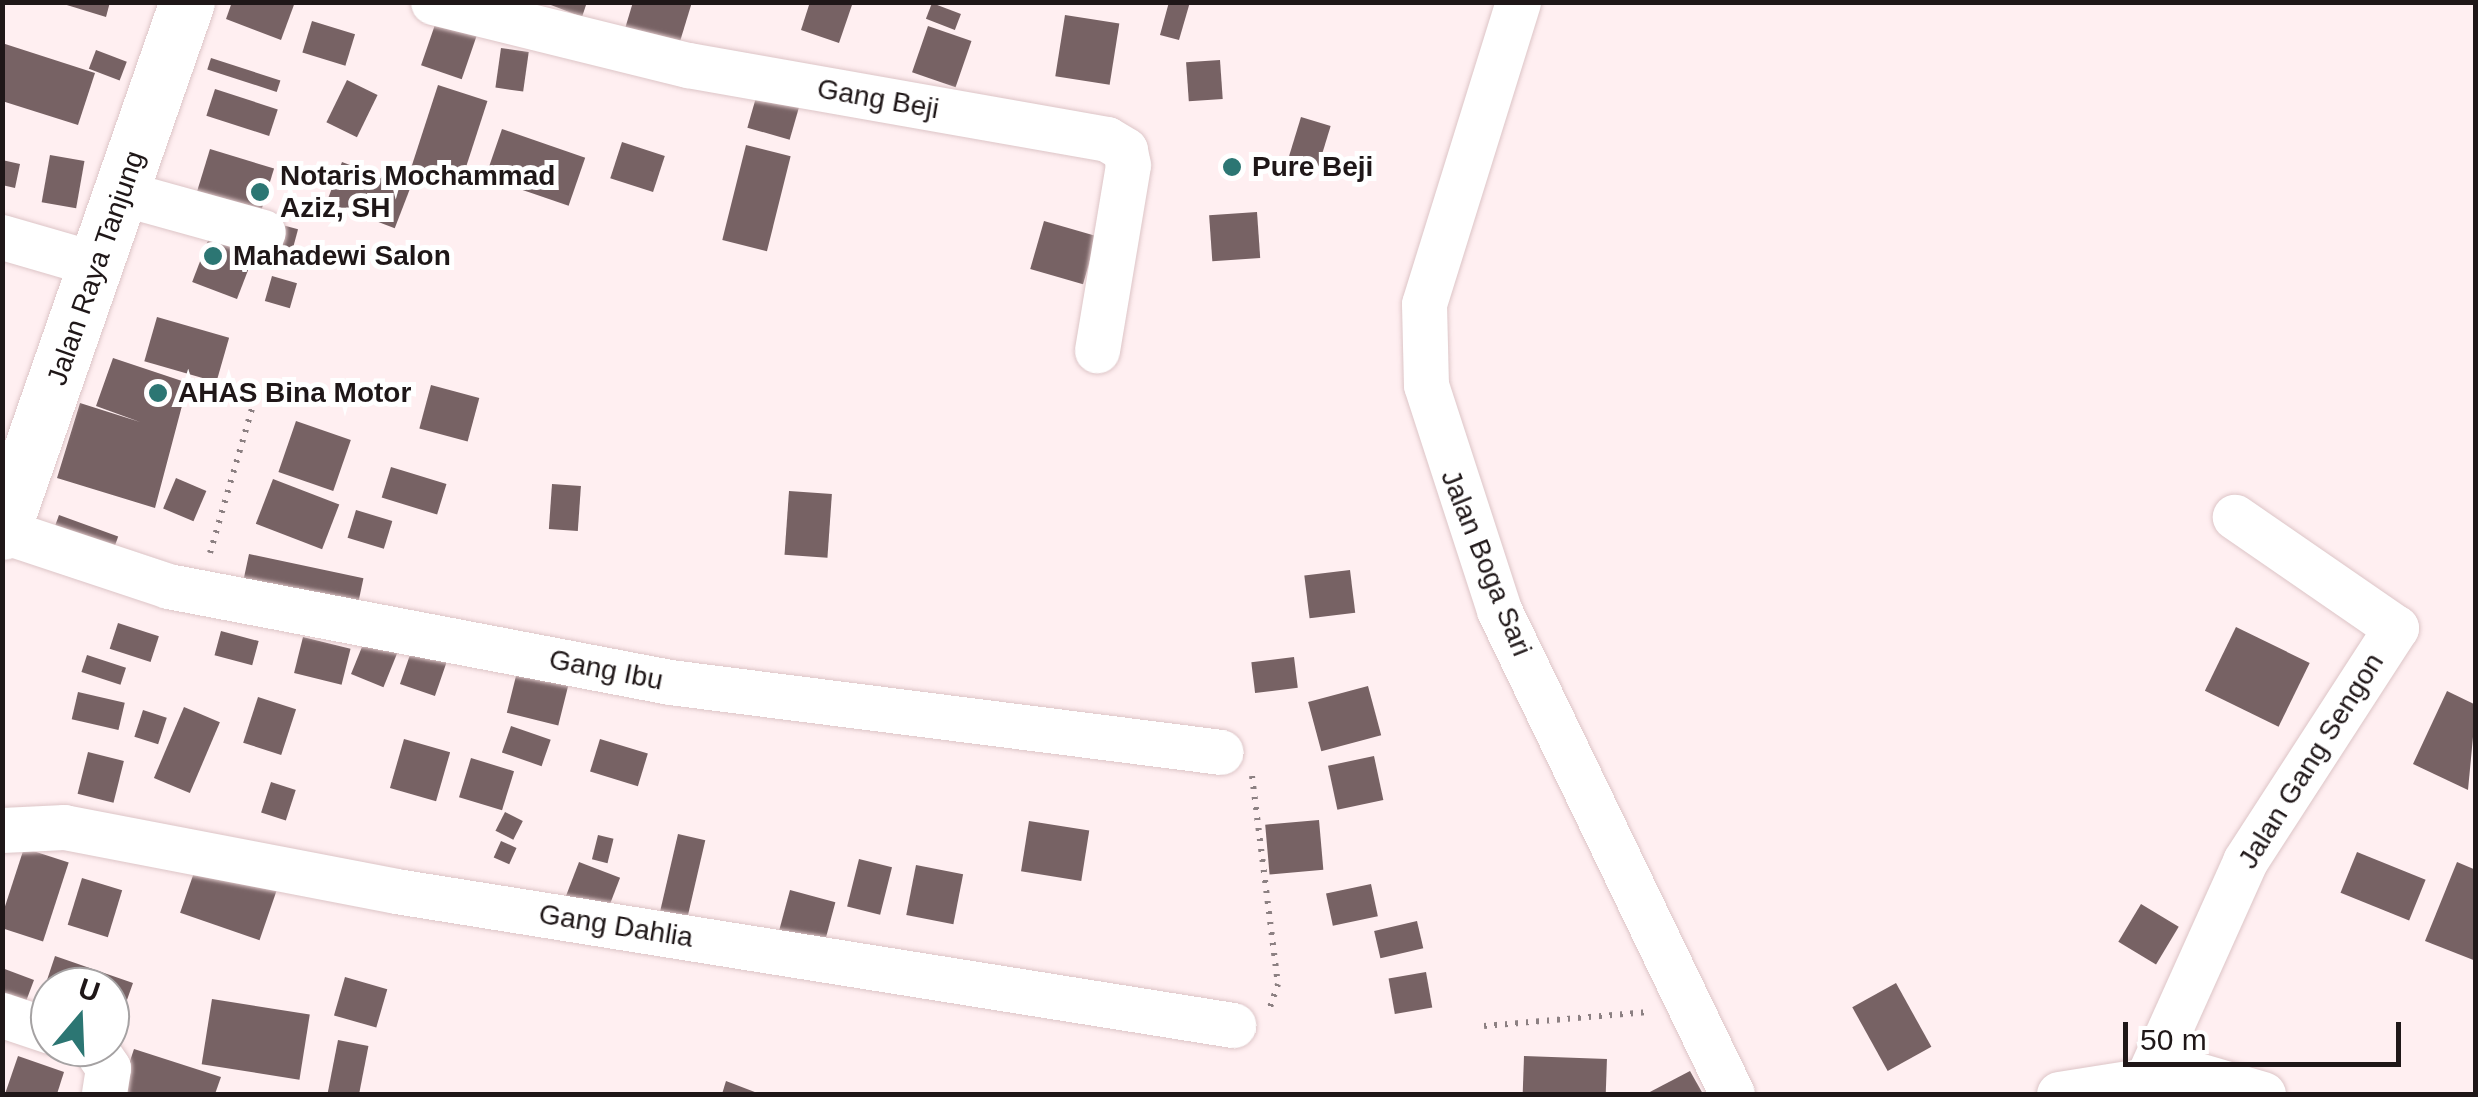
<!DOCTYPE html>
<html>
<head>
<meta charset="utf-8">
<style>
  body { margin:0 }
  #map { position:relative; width:2478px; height:1097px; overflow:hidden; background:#ffeff1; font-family:Arial,sans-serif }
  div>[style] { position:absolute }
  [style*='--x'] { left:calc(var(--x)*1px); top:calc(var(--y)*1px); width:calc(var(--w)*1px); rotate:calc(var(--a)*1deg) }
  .building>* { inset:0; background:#776264; transform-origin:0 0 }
  .path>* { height:6px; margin-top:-3px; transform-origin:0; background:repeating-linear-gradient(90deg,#8c8082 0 2.5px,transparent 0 10.5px) }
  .roads { filter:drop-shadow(0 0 2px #ddc5c7) drop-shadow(0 0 2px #ddc5c7) }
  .minor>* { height:45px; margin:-22.5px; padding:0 22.5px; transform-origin:22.5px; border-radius:22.5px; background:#fff }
  .major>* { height:55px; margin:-27.5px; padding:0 27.5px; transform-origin:27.5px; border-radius:27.5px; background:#fff }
  .dots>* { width:28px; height:28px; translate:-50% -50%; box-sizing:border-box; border:5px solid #fff; border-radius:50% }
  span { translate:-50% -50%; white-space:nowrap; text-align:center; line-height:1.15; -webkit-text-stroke:10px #fff; paint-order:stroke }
  .street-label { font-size:28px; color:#1f1718 }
  .poi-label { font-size:28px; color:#1f1718; font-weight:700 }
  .left { translate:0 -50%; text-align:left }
  .frame { position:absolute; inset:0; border:5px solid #1f1718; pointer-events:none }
  .north { position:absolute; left:30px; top:967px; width:100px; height:100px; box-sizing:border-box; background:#fff; border:2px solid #a5a2a3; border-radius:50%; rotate:19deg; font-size:28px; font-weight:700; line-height:40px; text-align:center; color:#1f1718 }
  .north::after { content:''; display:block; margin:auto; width:35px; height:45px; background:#2c7673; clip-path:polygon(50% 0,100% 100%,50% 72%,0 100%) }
  .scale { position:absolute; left:2123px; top:1022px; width:278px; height:45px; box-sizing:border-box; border:5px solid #1f1718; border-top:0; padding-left:12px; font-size:30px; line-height:35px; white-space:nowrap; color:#1f1718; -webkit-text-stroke:8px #fff; paint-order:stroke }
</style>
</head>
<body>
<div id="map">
  <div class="building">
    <div style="clip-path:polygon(57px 2px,110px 2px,106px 17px)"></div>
    <div style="clip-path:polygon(232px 2px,295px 2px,281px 40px,226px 19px)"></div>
    <div style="clip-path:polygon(543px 2px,587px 2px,582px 17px)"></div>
    <div style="clip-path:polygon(633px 2px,692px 2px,678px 48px,624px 32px)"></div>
    <div style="clip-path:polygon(810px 2px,853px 2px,839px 43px,801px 30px)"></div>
    <div style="clip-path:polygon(1169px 2px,1190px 2px,1179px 40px,1160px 35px)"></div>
    <div style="left:932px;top:3px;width:31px;height:17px;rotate:21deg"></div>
    <div style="left:1065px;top:15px;width:55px;height:62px;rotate:9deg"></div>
    <div style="left:438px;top:16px;width:43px;height:52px;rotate:19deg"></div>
    <div style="left:312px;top:21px;width:45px;height:33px;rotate:17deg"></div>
    <div style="left:928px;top:26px;width:46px;height:49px;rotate:19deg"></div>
    <div style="clip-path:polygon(2px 43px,95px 73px,78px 125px,2px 101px)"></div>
    <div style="left:501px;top:48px;width:28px;height:40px;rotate:8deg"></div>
    <div style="left:96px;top:50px;width:33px;height:20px;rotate:21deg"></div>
    <div style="left:211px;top:58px;width:73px;height:12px;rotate:18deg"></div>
    <div style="left:1220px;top:60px;width:39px;height:34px;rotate:86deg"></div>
    <div style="left:347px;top:80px;width:34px;height:47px;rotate:26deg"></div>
    <div style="left:438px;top:85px;width:52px;height:89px;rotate:18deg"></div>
    <div style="left:215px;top:89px;width:66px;height:28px;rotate:18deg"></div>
    <div style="left:757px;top:94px;width:44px;height:35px;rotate:16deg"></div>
    <div style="left:1301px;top:117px;width:31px;height:42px;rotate:17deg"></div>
    <div style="left:502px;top:129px;width:88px;height:51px;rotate:19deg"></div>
    <div style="left:622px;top:142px;width:45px;height:38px;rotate:18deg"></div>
    <div style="left:746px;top:145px;width:46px;height:98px;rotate:14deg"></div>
    <div style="left:210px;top:149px;width:67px;height:48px;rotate:17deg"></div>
    <div style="left:50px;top:155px;width:35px;height:48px;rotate:10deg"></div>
    <div style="clip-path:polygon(2px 160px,20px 164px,15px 188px,2px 185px)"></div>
    <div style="left:342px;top:162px;width:73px;height:43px;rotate:21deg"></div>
    <div style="left:1257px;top:212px;width:46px;height:48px;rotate:86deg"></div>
    <div style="left:1044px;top:221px;width:55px;height:50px;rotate:16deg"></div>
    <div style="left:271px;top:222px;width:28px;height:27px;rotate:15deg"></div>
    <div style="left:209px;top:238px;width:48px;height:47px;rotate:21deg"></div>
    <div style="left:272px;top:276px;width:26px;height:26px;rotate:16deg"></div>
    <div style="left:157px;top:317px;width:75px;height:46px;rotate:16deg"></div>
    <div style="clip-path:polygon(113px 358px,188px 383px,155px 508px,57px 478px,80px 403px,140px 422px,96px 406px)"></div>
    <div style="left:431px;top:385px;width:50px;height:45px;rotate:15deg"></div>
    <div style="left:296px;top:421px;width:58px;height:54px;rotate:19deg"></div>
    <div style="left:391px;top:467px;width:58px;height:32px;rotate:17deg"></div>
    <div style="left:176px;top:478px;width:33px;height:33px;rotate:23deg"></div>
    <div style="left:273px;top:479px;width:71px;height:48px;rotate:21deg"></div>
    <div style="left:552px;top:484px;width:29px;height:45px;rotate:4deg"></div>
    <div style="left:789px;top:491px;width:43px;height:64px;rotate:4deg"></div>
    <div style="left:356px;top:510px;width:38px;height:29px;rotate:17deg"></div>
    <div style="left:59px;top:515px;width:63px;height:21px;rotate:20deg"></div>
    <div style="left:249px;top:554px;width:117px;height:40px;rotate:12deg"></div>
    <div style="left:1350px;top:570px;width:43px;height:46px;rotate:83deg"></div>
    <div style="left:118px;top:623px;width:43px;height:27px;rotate:18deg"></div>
    <div style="left:2236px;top:627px;width:82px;height:71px;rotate:26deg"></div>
    <div style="left:221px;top:631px;width:39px;height:25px;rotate:15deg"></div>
    <div style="left:303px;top:637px;width:49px;height:37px;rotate:14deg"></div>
    <div style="left:366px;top:637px;width:35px;height:40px;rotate:22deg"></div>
    <div style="left:412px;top:649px;width:37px;height:37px;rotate:19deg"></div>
    <div style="left:87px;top:655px;width:41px;height:18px;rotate:18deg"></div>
    <div style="left:1294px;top:657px;width:31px;height:43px;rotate:83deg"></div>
    <div style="left:517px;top:672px;width:53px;height:42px;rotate:14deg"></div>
    <div style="left:1368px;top:686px;width:51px;height:62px;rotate:75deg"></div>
    <div style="clip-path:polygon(2447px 691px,2476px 705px,2468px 790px,2413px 764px)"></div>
    <div style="left:78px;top:692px;width:48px;height:28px;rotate:13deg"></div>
    <div style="left:258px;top:697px;width:40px;height:48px;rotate:18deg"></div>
    <div style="left:184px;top:707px;width:39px;height:77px;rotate:23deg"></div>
    <div style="left:143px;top:710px;width:25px;height:28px;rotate:18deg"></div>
    <div style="left:511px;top:726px;width:42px;height:28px;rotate:19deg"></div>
    <div style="left:404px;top:739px;width:48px;height:51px;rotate:16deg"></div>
    <div style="left:600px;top:739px;width:50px;height:34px;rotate:17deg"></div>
    <div style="left:88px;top:752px;width:37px;height:43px;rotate:14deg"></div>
    <div style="left:1374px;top:756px;width:45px;height:47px;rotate:78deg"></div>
    <div style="left:471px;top:758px;width:45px;height:41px;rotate:17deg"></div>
    <div style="left:271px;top:782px;width:26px;height:32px;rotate:18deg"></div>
    <div style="left:505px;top:812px;width:20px;height:21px;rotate:27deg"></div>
    <div style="left:1319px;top:820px;width:50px;height:54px;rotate:85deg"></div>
    <div style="left:1029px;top:821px;width:61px;height:51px;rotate:9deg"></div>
    <div style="left:678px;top:834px;width:28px;height:85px;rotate:13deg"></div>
    <div style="left:598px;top:835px;width:16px;height:25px;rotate:14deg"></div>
    <div style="left:501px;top:841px;width:17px;height:18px;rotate:24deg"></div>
    <div style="left:24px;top:848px;width:47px;height:83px;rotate:18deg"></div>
    <div style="left:2357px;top:852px;width:74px;height:44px;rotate:22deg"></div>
    <div style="left:199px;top:858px;width:84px;height:58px;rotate:19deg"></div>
    <div style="left:859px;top:859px;width:34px;height:49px;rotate:14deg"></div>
    <div style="left:579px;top:862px;width:44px;height:45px;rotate:21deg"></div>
    <div style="clip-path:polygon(2457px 862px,2476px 870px,2476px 961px,2425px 941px)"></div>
    <div style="left:916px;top:865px;width:48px;height:51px;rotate:11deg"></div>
    <div style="left:82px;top:878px;width:42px;height:49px;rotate:17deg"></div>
    <div style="left:1371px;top:884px;width:33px;height:46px;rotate:78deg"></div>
    <div style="left:790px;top:890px;width:47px;height:45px;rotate:15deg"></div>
    <div style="left:2141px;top:904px;width:44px;height:44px;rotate:31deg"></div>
    <div style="left:1417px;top:921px;width:28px;height:44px;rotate:77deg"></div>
    <div style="clip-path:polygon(55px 956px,133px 983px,116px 1031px,110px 987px,50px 987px,50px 1008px,39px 1004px)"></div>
    <div style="clip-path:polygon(2px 968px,34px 980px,22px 1012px,2px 1004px)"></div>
    <div style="left:1426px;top:972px;width:36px;height:38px;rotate:80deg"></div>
    <div style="left:345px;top:977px;width:44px;height:40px;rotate:16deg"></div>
    <div style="left:1896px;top:983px;width:73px;height:50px;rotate:61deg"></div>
    <div style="left:212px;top:999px;width:99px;height:66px;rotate:9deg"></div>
    <div style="left:338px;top:1040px;width:31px;height:55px;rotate:11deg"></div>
    <div style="clip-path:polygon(134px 1049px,221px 1077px,215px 1094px,119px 1094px)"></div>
    <div style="clip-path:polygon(18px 1056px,64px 1072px,57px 1094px,5px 1094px)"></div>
    <div style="left:1524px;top:1056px;width:83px;height:38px;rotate:2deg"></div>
    <div style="clip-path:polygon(1690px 1071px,1703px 1094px,1646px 1094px)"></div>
    <div style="clip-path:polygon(726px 1081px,760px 1094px,722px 1094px)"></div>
  </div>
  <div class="path">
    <div style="--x:210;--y:553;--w:165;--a:-73.8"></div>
    <div style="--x:1252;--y:776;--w:210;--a:82.9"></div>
    <div style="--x:1278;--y:984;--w:28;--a:109"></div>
    <div style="--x:1484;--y:1026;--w:165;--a:-4.9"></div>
  </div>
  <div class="roads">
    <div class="minor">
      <div style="--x:433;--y:2;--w:263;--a:13.9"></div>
      <div style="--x:688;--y:65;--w:425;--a:10"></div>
      <div style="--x:1107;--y:139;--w:21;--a:31"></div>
      <div style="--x:1125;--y:150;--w:15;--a:79"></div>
      <div style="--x:1128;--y:165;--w:188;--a:99.5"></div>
      <div style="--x:1518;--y:2;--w:316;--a:107.3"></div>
      <div style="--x:1424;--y:304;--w:81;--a:88.6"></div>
      <div style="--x:1426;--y:385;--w:237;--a:72"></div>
      <div style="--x:1499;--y:610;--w:537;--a:64.29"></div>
      <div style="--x:122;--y:193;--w:146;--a:15.5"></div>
      <div style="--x:2;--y:237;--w:101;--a:16.1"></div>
      <div style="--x:3;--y:531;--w:174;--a:18.4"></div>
      <div style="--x:168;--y:586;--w:511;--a:10.83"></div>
      <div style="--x:670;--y:682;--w:555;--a:7.24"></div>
      <div style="--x:2;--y:830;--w:62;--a:-2.8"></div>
      <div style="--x:64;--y:827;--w:338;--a:10.9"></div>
      <div style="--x:396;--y:891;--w:848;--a:9.1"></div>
      <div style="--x:2;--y:1015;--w:51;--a:18.4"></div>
      <div style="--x:94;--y:1047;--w:25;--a:56"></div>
      <div style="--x:108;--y:1068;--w:26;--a:99"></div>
      <div style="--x:2149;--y:1075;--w:235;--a:-65.8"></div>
      <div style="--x:2245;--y:861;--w:278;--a:-57.1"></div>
      <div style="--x:2396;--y:628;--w:196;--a:-145.4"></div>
      <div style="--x:2059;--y:1094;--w:134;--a:-9"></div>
      <div style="--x:2191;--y:1073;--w:75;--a:16.3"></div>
    </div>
    <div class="major">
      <div style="--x:2;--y:532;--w:561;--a:-70.76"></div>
    </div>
  </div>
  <div class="dots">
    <div style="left:1232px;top:167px;background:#2c7673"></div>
    <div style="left:260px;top:192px;background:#2c7673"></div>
    <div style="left:213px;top:256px;background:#2c7673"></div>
    <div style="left:158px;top:393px;background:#2c7673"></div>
  </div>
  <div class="street-label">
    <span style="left:878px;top:99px;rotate:10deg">Gang Beji</span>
    <span style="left:96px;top:268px;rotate:-71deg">Jalan Raya Tanjung</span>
    <span style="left:1486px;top:563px;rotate:68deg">Jalan Boga Sari</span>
    <span style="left:606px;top:670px;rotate:11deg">Gang Ibu</span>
    <span style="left:2311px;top:761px;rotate:-58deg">Jalan Gang Sengon</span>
    <span style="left:616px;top:926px;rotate:9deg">Gang Dahlia</span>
  </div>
  <div class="poi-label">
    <span class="left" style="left:1252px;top:167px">Pure Beji</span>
    <span class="left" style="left:280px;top:192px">Notaris Mochammad<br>Aziz, SH</span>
    <span class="left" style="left:233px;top:256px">Mahadewi Salon</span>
    <span class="left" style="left:178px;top:393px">AHAS Bina Motor</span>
  </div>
  <div class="frame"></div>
  <div class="north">U</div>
  <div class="scale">50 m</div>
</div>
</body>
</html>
